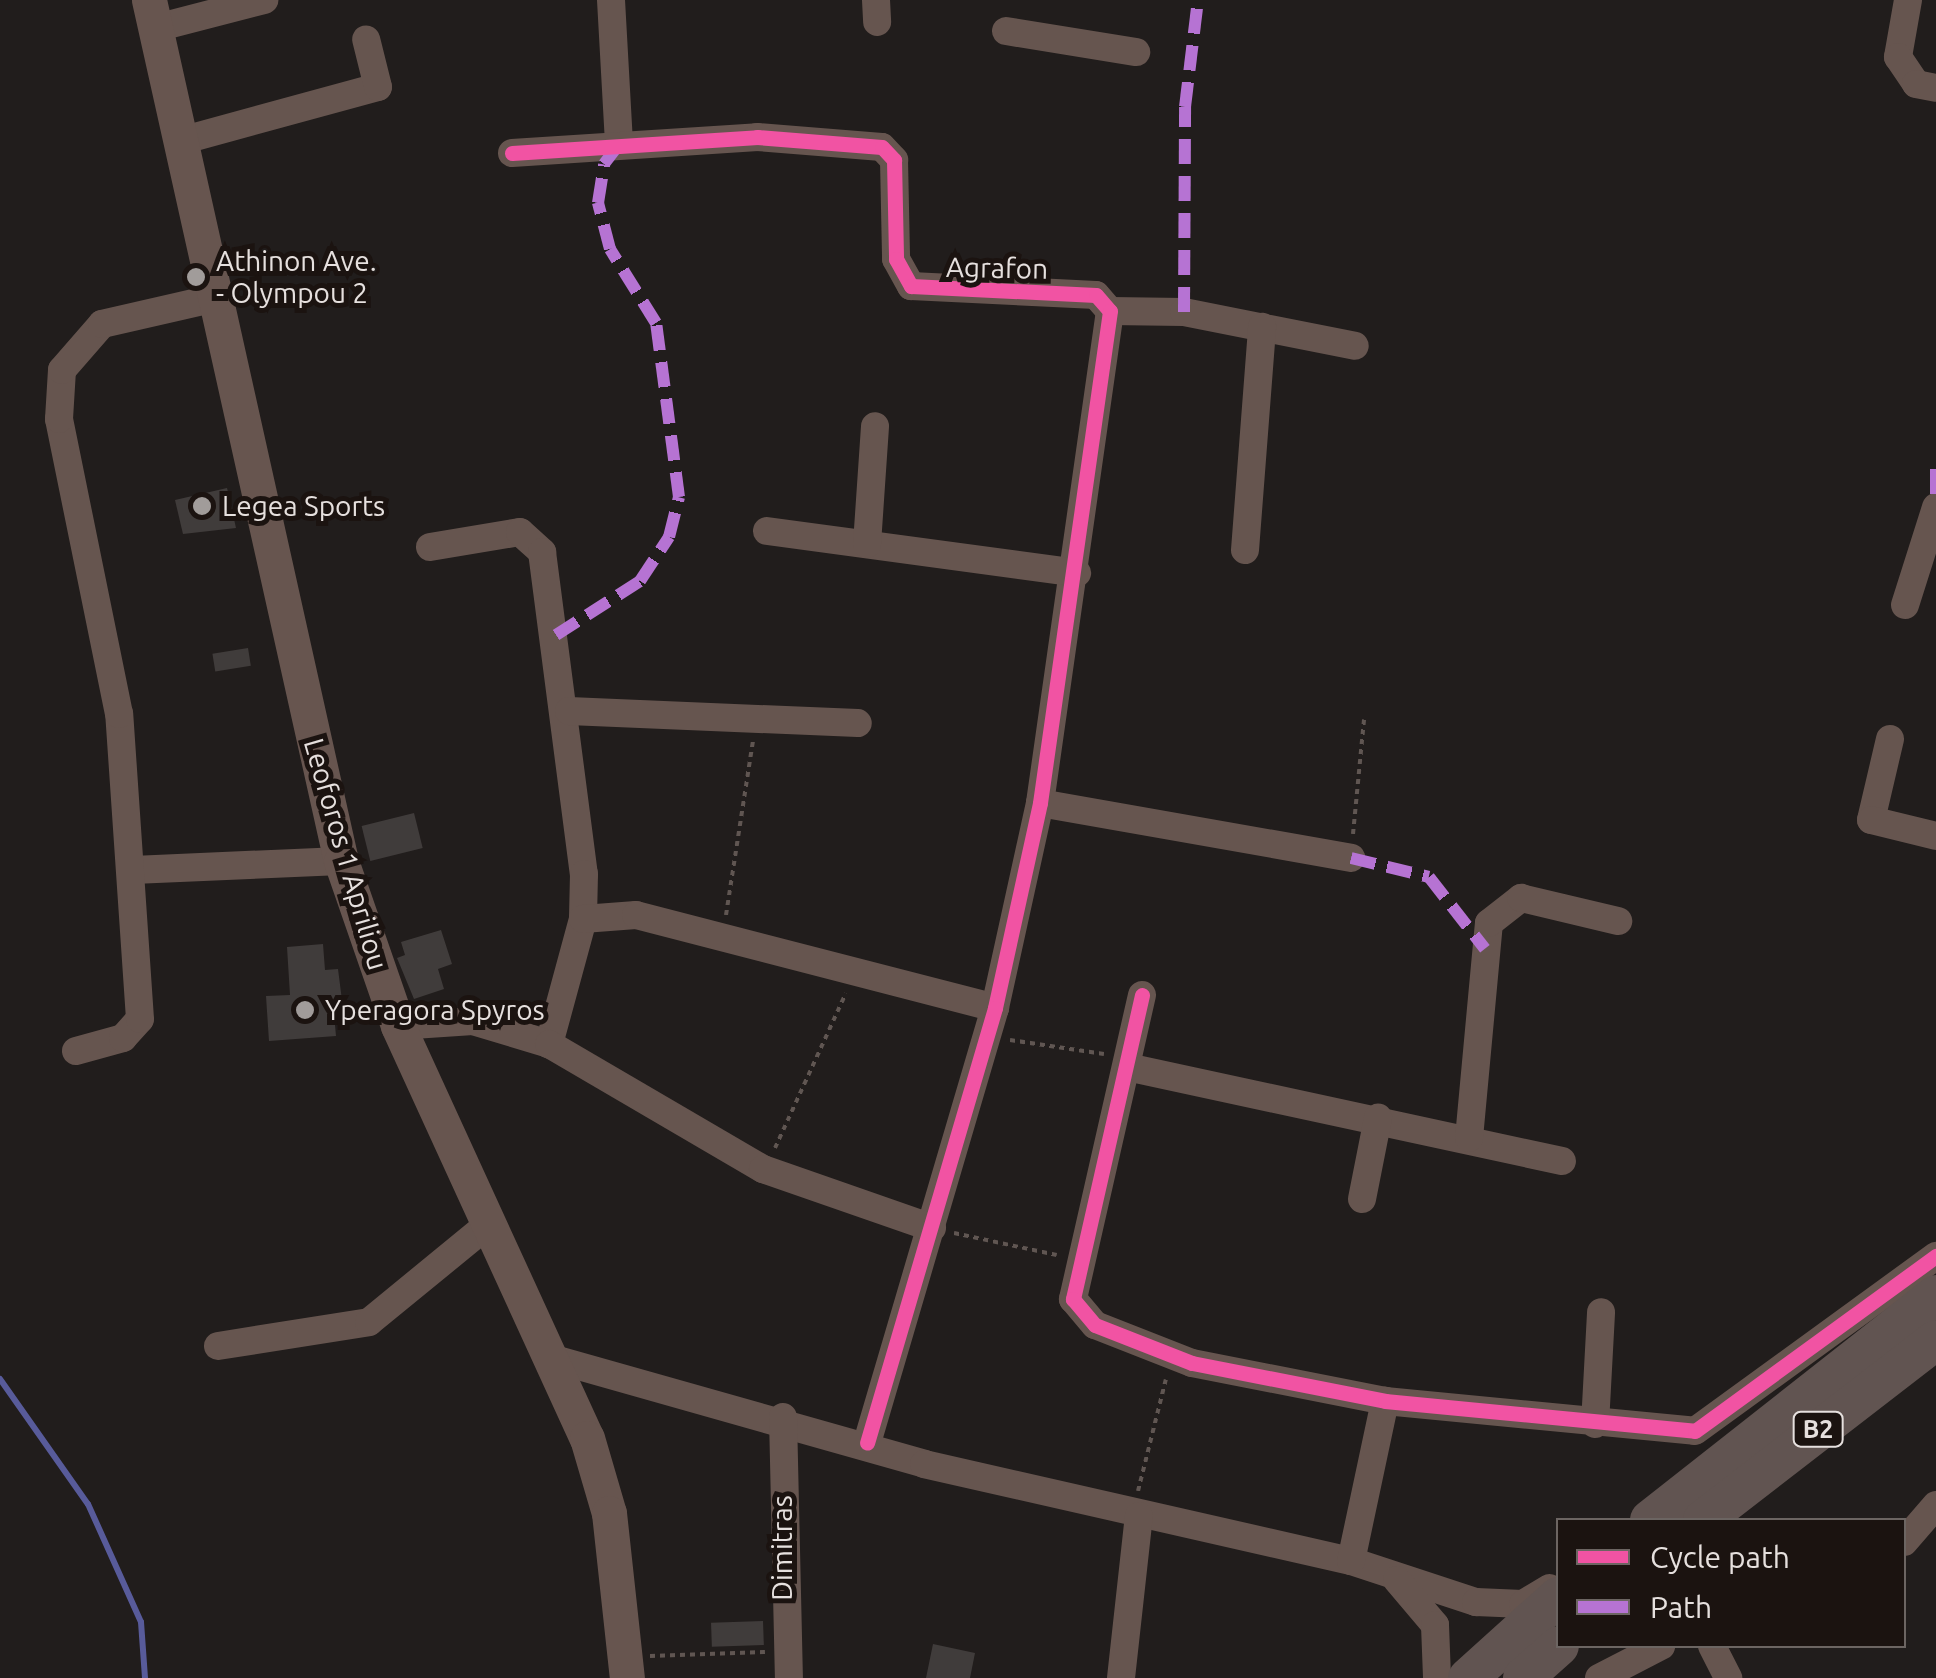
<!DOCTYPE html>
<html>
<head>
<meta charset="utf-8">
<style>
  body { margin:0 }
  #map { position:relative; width:1936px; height:1678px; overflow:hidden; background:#211d1c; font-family:Ubuntu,sans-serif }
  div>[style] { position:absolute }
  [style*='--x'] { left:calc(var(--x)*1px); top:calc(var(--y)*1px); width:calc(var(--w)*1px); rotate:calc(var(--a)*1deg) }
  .stream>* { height:6px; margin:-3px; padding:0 3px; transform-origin:3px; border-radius:3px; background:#585b9a }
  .building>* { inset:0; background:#403c3b; transform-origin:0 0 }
  .path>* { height:4px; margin-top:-2px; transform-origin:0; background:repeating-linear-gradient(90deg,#605652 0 5px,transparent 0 10px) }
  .minor>* { height:28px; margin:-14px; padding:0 14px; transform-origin:14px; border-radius:14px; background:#66554f }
  .major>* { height:35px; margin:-17.5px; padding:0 17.5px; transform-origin:17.5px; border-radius:17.5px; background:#67554f }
  .highway>* { height:40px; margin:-20px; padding:0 20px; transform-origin:20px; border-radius:20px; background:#615451 }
  .quiet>* { height:12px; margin-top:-6px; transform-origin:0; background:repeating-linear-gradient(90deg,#b673d3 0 25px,transparent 0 37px) }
  .cycleway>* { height:15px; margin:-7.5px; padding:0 7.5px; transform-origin:7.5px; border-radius:7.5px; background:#f153a3 }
  .dots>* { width:28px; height:28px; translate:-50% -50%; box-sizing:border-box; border:5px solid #1b1310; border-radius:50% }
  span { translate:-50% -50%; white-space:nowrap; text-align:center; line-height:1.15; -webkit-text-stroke:10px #1b1310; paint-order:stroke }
  .shield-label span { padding:2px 8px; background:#1b1310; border:2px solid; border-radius:8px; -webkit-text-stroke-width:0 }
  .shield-label { font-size:25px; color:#e6e0de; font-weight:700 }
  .poi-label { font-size:28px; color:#e6e0de }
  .left { translate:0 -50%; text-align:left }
  .street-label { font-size:28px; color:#e6e0de }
  .legend { position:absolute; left:1556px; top:1518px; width:350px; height:130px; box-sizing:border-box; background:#1b1310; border:2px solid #6c6562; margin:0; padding:12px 18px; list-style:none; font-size:30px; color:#e6e0de }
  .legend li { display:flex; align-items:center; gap:20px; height:50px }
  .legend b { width:50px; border:2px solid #6c6562 }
</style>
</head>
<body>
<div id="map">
  <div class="stream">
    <div style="--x:0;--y:1379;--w:153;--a:54.9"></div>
    <div style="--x:88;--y:1504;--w:129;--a:65.8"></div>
    <div style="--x:141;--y:1622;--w:56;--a:85.9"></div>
  </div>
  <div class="building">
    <div style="clip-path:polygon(227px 488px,236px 528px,183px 534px,175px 500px)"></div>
    <div style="left:248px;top:648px;width:18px;height:36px;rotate:81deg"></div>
    <div style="left:414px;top:813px;width:36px;height:54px;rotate:76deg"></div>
    <div style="clip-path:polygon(441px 930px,452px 964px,438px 969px,444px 989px,414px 999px,397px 958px,405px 955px,401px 942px)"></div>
    <div style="clip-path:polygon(323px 944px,325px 970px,338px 969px,345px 1024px,335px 1025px,336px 1036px,269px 1041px,266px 996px,290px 995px,287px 947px)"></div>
    <div style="left:763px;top:1621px;width:24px;height:52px;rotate:88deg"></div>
    <div style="clip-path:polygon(933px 1644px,975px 1653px,970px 1678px,926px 1678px)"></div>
  </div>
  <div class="path">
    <div style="--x:1353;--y:834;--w:115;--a:-84.5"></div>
    <div style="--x:726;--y:915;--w:176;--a:-81.2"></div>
    <div style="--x:1010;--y:1040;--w:95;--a:8.5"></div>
    <div style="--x:775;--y:1148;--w:170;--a:-65.4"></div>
    <div style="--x:954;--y:1233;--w:105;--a:12.1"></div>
    <div style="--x:1138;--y:1491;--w:115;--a:-76"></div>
    <div style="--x:650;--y:1656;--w:115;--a:-2"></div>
  </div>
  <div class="minor">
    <div style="--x:611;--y:0;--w:144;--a:86.8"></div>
    <div style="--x:876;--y:0;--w:22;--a:87"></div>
    <div style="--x:1908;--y:0;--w:58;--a:100"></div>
    <div style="--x:1898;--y:57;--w:32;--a:56"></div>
    <div style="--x:1916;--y:84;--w:20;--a:11"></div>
    <div style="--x:156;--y:28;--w:112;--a:-14.5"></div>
    <div style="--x:1006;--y:31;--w:132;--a:9.2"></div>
    <div style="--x:184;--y:140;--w:201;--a:-15.3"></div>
    <div style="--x:378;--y:87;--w:49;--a:-104"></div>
    <div style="--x:512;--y:153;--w:246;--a:-3.7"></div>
    <div style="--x:757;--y:137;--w:125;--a:4.6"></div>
    <div style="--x:882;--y:147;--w:18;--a:47"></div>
    <div style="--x:894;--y:160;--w:99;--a:88.8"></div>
    <div style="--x:896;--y:259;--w:31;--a:61"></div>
    <div style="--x:911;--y:286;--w:185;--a:2.8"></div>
    <div style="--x:1096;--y:295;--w:21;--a:49"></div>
    <div style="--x:1110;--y:311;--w:497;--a:98.1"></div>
    <div style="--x:1040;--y:803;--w:210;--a:102.4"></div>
    <div style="--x:995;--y:1008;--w:453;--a:106.4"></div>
    <div style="--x:1110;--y:311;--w:74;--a:0.8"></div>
    <div style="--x:1184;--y:312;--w:174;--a:11.2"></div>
    <div style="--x:767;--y:531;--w:313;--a:7.7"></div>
    <div style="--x:867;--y:544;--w:118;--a:-86.1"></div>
    <div style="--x:430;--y:547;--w:91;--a:-9.5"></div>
    <div style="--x:520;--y:532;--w:30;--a:42"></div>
    <div style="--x:542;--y:552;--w:325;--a:82.6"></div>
    <div style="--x:584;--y:874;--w:45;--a:91.3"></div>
    <div style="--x:583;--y:919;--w:130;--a:105.2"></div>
    <div style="--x:1245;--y:550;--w:224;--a:-85.6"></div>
    <div style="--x:1905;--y:605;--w:103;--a:-72.4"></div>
    <div style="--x:569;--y:711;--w:289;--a:2.4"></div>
    <div style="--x:1890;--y:739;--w:83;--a:103.2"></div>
    <div style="--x:1871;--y:820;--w:67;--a:13.8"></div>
    <div style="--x:1040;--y:803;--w:316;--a:10"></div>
    <div style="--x:133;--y:870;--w:208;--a:-2.5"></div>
    <div style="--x:583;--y:919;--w:53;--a:-4.3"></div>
    <div style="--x:636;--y:915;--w:371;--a:14.5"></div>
    <div style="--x:1142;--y:995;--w:312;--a:102.8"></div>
    <div style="--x:1073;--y:1299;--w:34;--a:50"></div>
    <div style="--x:1095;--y:1325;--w:104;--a:21.4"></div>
    <div style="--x:1192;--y:1363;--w:197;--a:11.1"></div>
    <div style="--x:1385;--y:1401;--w:311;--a:5.5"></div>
    <div style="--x:1695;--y:1431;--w:298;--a:-36"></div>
    <div style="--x:398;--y:1026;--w:75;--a:-3.8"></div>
    <div style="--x:473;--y:1021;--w:79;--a:16.8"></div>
    <div style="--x:549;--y:1044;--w:248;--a:30.3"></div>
    <div style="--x:763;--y:1169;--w:179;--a:19.2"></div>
    <div style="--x:76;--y:1051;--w:49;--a:-15.5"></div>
    <div style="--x:123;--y:1038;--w:25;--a:-48"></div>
    <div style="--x:140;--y:1019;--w:306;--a:-93.9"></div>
    <div style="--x:119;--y:714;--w:301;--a:-101.5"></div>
    <div style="--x:59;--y:419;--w:49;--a:-86.5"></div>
    <div style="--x:62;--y:370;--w:61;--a:-49"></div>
    <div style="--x:102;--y:324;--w:121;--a:-12.9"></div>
    <div style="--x:1127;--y:1067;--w:445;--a:12.2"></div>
    <div style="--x:1469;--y:1138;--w:216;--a:-84.7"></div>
    <div style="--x:1489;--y:923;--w:41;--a:-38"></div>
    <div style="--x:1521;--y:898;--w:100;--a:13.3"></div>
    <div style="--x:1362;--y:1199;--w:83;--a:-78.8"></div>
    <div style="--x:218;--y:1346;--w:153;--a:-9"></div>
    <div style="--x:369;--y:1322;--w:156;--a:-39.3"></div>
    <div style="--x:554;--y:1359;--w:385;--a:15.8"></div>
    <div style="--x:924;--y:1464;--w:438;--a:12.8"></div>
    <div style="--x:1351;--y:1561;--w:132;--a:18.2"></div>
    <div style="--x:1476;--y:1602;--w:47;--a:2.4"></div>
    <div style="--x:1523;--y:1604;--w:31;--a:-31"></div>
    <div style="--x:783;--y:1417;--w:261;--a:88.7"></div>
    <div style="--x:1595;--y:1424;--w:112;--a:-86.9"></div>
    <div style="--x:1904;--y:1542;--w:49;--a:-49.1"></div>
    <div style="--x:1351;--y:1561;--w:164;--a:-78"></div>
    <div style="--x:1397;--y:1580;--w:59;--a:49.8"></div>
    <div style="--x:1435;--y:1625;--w:53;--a:87.8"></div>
    <div style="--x:1712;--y:1646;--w:36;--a:63"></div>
    <div style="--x:1121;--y:1678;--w:163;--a:-83.7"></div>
    <div style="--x:1599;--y:1678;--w:70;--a:-27.3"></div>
  </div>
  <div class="major">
    <div style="--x:149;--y:0;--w:882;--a:77.43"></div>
    <div style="--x:341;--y:861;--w:175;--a:70.9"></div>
    <div style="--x:398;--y:1026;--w:453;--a:65.4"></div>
    <div style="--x:587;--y:1438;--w:78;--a:73.7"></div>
    <div style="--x:609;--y:1513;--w:166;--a:83.8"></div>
  </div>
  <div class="highway">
    <div style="--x:1650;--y:1520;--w:364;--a:-38.2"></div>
    <div style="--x:1703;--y:1520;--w:294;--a:-37.7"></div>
    <div style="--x:1468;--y:1678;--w:121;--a:-42"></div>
    <div style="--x:1523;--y:1678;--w:48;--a:-41.6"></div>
  </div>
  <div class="quiet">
    <div style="--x:1184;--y:312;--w:205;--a:-89.7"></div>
    <div style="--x:1185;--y:107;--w:108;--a:-83.1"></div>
    <div style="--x:1936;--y:469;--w:37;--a:90"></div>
    <div style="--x:556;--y:635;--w:100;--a:-32.7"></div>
    <div style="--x:640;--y:581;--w:53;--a:-56.6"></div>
    <div style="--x:669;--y:537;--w:41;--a:-76"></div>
    <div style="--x:679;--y:497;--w:176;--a:-97.5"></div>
    <div style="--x:656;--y:323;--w:87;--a:-121.9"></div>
    <div style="--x:610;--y:249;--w:48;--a:-104.6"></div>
    <div style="--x:598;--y:203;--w:39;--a:-81"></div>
    <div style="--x:604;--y:164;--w:25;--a:-53"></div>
    <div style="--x:1351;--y:858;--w:80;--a:13.7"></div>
    <div style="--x:1429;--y:877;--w:91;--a:52.1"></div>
  </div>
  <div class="cycleway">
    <div style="--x:512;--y:153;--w:246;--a:-3.7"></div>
    <div style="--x:757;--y:137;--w:125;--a:4.6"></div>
    <div style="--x:882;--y:147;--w:18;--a:47"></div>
    <div style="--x:894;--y:160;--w:99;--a:88.8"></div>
    <div style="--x:896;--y:259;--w:31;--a:61"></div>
    <div style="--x:911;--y:286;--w:185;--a:2.8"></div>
    <div style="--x:1096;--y:295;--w:21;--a:49"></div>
    <div style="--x:1110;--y:311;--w:497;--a:98.1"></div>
    <div style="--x:1040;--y:803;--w:210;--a:102.4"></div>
    <div style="--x:995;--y:1008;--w:453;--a:106.4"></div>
    <div style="--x:1142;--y:995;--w:312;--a:102.8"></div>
    <div style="--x:1073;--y:1299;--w:34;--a:50"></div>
    <div style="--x:1095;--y:1325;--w:104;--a:21.4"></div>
    <div style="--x:1192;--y:1363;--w:197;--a:11.1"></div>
    <div style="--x:1385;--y:1401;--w:311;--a:5.5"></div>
    <div style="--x:1695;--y:1431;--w:298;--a:-36"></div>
  </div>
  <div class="dots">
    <div style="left:196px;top:277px;background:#a19c9a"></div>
    <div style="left:202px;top:506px;background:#a19c9a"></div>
    <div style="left:305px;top:1010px;background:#a19c9a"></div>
  </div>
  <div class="shield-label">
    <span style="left:1818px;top:1429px">B2</span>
  </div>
  <div class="poi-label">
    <span class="left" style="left:216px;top:277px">Athinon Ave.<br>- Olympou 2</span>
    <span class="left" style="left:222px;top:506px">Legea Sports</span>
    <span class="left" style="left:325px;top:1010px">Yperagora Spyros</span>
  </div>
  <div class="street-label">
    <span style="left:997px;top:268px;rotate:1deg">Agrafon</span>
    <span style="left:346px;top:854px;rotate:74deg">Leoforos 1 Apriliou</span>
    <span style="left:782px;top:1548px;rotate:-90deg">Dimitras</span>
  </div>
  <ul class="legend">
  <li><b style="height:12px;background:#f153a3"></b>Cycle path</li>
  <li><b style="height:12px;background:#b673d3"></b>Path</li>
  </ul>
</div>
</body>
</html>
